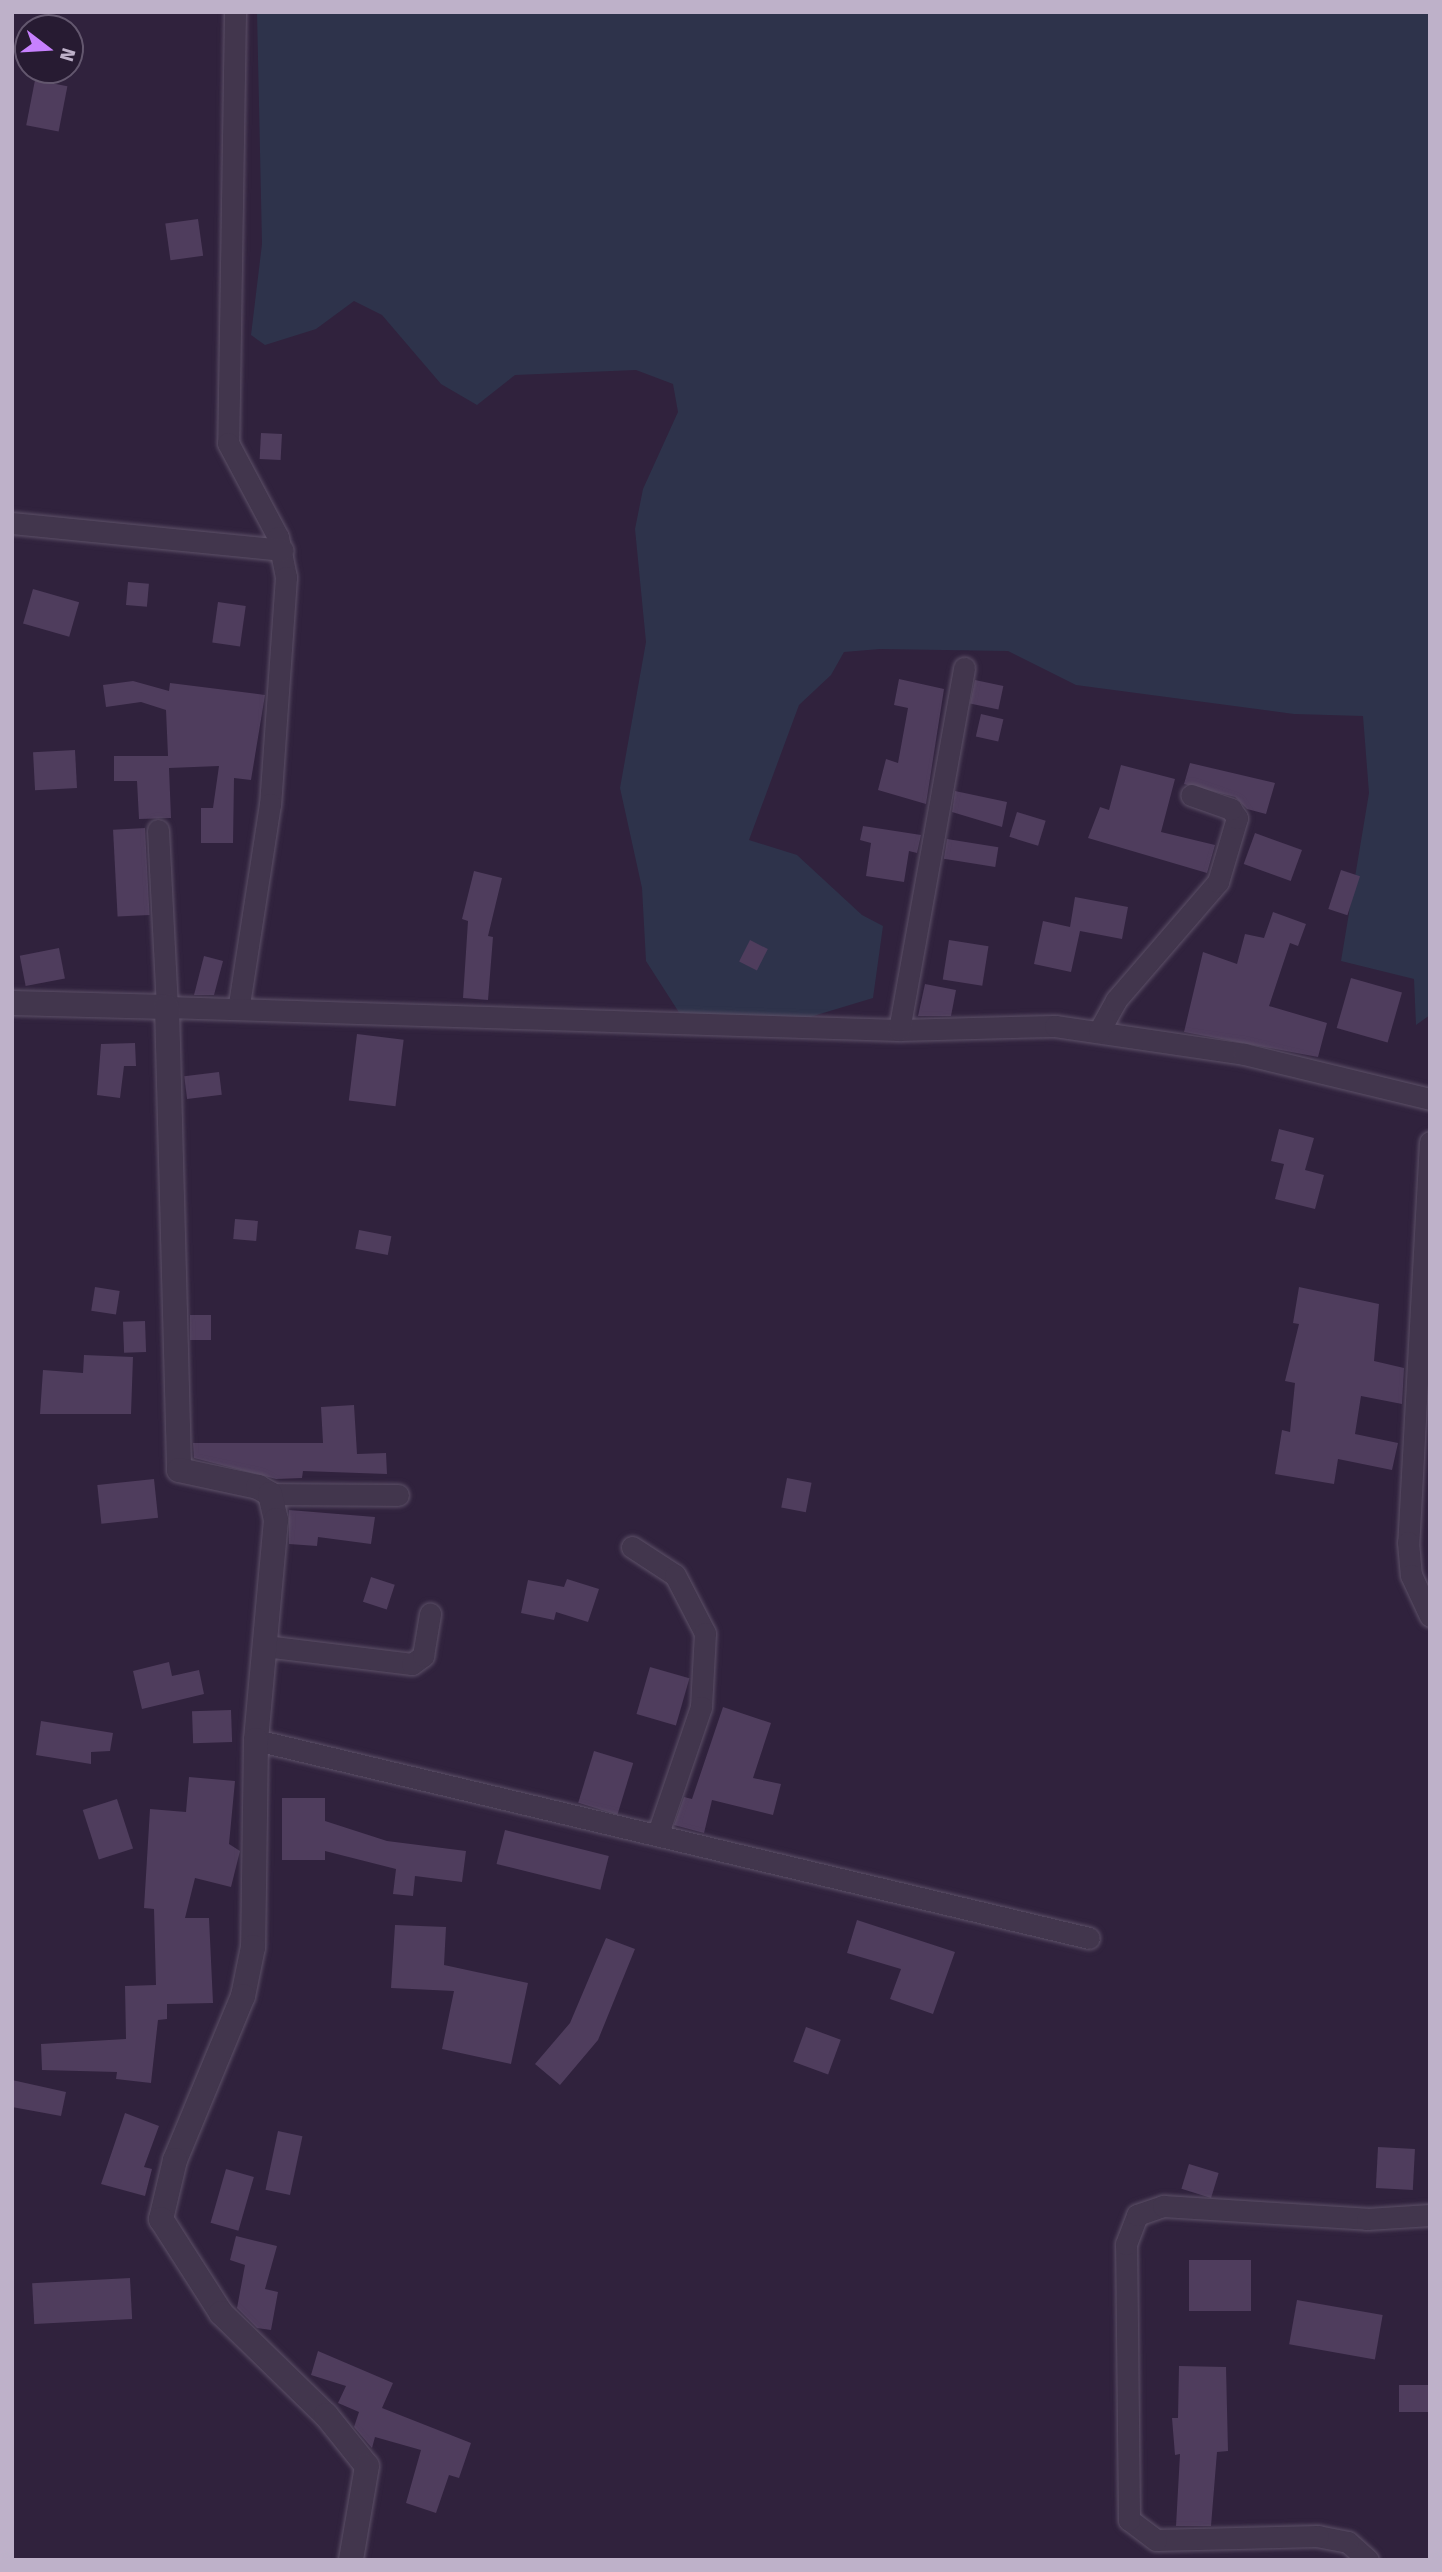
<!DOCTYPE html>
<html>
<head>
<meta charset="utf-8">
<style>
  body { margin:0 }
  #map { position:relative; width:1442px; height:2572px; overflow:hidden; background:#30223d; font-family:"Fira Sans",sans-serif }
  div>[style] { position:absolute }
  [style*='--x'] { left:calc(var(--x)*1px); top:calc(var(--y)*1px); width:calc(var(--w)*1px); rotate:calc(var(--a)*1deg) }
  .green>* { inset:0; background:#2e334b }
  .building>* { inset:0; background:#4f3d5d; transform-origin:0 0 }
  .roads { filter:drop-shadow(0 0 2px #5d5168) drop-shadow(0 0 2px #5d5168) }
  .minor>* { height:21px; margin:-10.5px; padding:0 10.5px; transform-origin:10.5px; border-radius:10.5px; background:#42364d }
  .tertiary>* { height:24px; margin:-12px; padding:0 12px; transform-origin:12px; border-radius:12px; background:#42364d }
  span { translate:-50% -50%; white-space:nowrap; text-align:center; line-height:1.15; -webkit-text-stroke:7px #271b32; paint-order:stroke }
  .frame { position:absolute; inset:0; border:14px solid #beb1c9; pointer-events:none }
  .north { position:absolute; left:14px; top:14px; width:70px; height:70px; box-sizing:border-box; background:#271b32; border:2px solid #63576e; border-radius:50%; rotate:107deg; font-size:19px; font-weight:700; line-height:28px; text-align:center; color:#beb1c9 }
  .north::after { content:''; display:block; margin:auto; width:24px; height:32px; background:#c781fe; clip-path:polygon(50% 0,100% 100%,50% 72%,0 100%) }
</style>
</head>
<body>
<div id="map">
  <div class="green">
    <div style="clip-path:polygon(257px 12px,1430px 12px,1430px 1015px,1416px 1025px,1414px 979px,1341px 961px,1369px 793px,1363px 716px,1294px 714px,1076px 685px,1008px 651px,880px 649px,844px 652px,831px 675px,799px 705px,749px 840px,797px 855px,862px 915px,883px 926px,873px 998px,800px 1020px,680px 1014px,646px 961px,642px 888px,620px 788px,646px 642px,635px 529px,643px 489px,678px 412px,673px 384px,636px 370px,515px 375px,477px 405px,441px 384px,382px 315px,354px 301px,316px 329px,265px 345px,251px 335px,262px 244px)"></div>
  </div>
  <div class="building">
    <div style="left:35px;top:80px;width:33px;height:46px;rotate:11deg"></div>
    <div style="left:198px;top:219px;width:37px;height:33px;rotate:82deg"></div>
    <div style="left:261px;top:433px;width:21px;height:26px;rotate:3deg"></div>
    <div style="left:128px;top:582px;width:21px;height:23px;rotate:5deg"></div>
    <div style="left:33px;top:589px;width:48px;height:36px;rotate:16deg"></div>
    <div style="left:218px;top:602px;width:28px;height:41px;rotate:8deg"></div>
    <div style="clip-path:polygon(899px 679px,944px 689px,926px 804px,878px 790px,886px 759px,898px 763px,908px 708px,894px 705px)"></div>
    <div style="left:975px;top:680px;width:29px;height:24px;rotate:12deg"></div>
    <div style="clip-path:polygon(133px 681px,169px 691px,170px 683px,265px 695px,251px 780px,234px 778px,233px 843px,201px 843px,201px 808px,213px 808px,219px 766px,169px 768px,171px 818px,139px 819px,137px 781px,114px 781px,114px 756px,168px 756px,166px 710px,141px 702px,106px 707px,103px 685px)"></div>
    <div style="left:981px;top:714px;width:23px;height:23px;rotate:13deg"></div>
    <div style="left:75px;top:750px;width:38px;height:42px;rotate:87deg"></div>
    <div style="clip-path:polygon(1190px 763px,1275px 783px,1266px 814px,1247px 809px,1235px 797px,1184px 784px)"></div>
    <div style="clip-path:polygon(1121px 765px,1175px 779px,1161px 832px,1215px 845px,1207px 873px,1088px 838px,1100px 807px,1109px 810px)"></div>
    <div style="clip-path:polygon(955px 791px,1007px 802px,1002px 827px,952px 812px)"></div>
    <div style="left:1017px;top:812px;width:30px;height:26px;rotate:17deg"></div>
    <div style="clip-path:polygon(863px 826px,921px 835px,917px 853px,909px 851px,904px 882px,866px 876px,871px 843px,860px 840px)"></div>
    <div style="left:145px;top:828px;width:87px;height:32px;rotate:87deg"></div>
    <div style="left:1255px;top:833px;width:50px;height:33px;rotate:20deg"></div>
    <div style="left:947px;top:839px;width:52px;height:20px;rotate:9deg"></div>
    <div style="left:1341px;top:870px;width:20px;height:41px;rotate:18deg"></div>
    <div style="clip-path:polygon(474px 871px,502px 878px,488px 936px,493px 937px,488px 1000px,463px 998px,468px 921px,462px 919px)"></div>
    <div style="clip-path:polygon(1075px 897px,1128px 907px,1122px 939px,1080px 931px,1071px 972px,1034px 964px,1043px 921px,1070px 927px)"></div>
    <div style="clip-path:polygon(1273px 912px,1306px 924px,1298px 946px,1290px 943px,1269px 1006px,1327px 1023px,1318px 1057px,1184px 1032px,1203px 952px,1237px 964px,1245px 934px,1264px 938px)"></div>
    <div style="left:750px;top:940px;width:20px;height:24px;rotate:27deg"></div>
    <div style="left:949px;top:940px;width:40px;height:40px;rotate:9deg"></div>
    <div style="left:59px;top:948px;width:31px;height:40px;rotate:79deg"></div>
    <div style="clip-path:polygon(204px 956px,223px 961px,214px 995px,194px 995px)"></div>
    <div style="left:1351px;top:978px;width:53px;height:52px;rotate:16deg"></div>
    <div style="clip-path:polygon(925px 984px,956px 990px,951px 1016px,918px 1016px)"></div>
    <div style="left:357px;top:1034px;width:47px;height:67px;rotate:7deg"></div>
    <div style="clip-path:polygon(135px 1043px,136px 1066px,124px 1066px,120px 1098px,97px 1095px,101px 1044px)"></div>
    <div style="left:219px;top:1072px;width:23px;height:35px;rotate:83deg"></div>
    <div style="clip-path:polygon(1279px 1129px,1314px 1138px,1305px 1170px,1324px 1175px,1315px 1209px,1275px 1199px,1284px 1164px,1271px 1161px)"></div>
    <div style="left:235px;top:1219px;width:23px;height:20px;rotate:5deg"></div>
    <div style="left:359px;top:1230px;width:33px;height:19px;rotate:11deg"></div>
    <div style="left:95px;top:1287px;width:25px;height:24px;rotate:9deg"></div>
    <div style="clip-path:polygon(1299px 1287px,1379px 1304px,1374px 1361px,1404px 1368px,1402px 1404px,1361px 1396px,1355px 1434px,1398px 1443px,1392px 1470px,1338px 1459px,1334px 1484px,1275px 1474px,1282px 1430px,1290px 1432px,1295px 1383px,1285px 1381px,1299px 1324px,1293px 1323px)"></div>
    <div style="left:190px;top:1315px;width:21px;height:25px"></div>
    <div style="left:145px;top:1321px;width:31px;height:22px;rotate:88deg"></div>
    <div style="clip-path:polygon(84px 1355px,133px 1357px,131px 1414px,40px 1414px,43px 1370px,83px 1373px)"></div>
    <div style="clip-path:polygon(354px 1405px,357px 1454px,386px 1453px,387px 1474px,303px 1471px,302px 1478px,276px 1479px,194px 1458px,193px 1443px,323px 1443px,321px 1407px)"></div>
    <div style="left:787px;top:1478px;width:25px;height:30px;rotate:11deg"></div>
    <div style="left:154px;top:1479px;width:39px;height:57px;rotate:84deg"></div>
    <div style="clip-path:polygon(289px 1510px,375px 1517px,371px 1544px,318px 1537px,317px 1546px,289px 1544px)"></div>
    <div style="left:371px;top:1577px;width:25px;height:26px;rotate:18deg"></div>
    <div style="clip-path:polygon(567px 1579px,599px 1589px,588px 1622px,556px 1612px,554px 1620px,521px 1613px,528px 1580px,564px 1587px)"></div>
    <div style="clip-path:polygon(169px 1662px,172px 1676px,199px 1670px,204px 1694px,142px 1709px,133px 1671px)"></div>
    <div style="left:650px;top:1667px;width:41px;height:49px;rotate:16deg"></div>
    <div style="clip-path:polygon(723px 1707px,771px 1723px,753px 1778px,781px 1784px,773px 1815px,712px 1800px,704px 1833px,674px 1825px,684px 1797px,692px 1799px)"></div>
    <div style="left:231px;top:1710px;width:32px;height:39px;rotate:88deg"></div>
    <div style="clip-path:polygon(41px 1721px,113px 1733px,110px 1751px,91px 1752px,91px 1764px,36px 1755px)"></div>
    <div style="left:594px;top:1751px;width:41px;height:54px;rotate:17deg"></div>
    <div style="clip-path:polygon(189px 1777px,235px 1781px,229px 1844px,240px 1851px,231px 1887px,195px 1878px,185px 1918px,209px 1918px,213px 2003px,167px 2004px,167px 2019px,158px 2020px,151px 2083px,116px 2079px,117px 2072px,42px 2070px,41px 2044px,126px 2039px,125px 1986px,156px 1985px,154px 1909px,144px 1908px,150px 1809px,186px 1812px)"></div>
    <div style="clip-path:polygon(282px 1798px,325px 1798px,325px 1821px,387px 1841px,466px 1851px,462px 1882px,415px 1876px,413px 1896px,393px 1894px,396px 1869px,325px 1851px,325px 1860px,282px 1860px)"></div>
    <div style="left:117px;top:1799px;width:52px;height:36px;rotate:72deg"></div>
    <div style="left:505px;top:1830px;width:107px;height:35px;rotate:14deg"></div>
    <div style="clip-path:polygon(857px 1920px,955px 1952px,933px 2014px,890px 1999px,901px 1969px,847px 1953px)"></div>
    <div style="clip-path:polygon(395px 1925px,446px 1927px,444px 1965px,528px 1983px,511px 2064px,442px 2049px,454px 1991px,391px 1988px)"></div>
    <div style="clip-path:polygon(606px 1938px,635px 1949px,598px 2040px,560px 2085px,535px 2064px,570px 2023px)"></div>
    <div style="left:806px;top:2027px;width:37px;height:37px;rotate:20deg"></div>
    <div style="clip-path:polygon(12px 2080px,66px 2092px,61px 2116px,12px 2107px)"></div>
    <div style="clip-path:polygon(125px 2113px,159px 2126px,144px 2167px,152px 2169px,145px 2196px,101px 2184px)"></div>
    <div style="left:278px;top:2131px;width:25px;height:60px;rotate:12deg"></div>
    <div style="left:1378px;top:2147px;width:37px;height:41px;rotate:3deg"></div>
    <div style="left:1189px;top:2164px;width:31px;height:26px;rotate:17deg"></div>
    <div style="left:226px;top:2169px;width:29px;height:56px;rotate:16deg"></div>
    <div style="clip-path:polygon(236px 2236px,277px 2246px,265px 2289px,278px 2292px,271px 2330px,257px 2328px,237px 2308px,245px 2265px,230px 2260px)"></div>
    <div style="left:1251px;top:2260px;width:51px;height:62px;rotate:90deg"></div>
    <div style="left:130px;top:2278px;width:41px;height:98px;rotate:87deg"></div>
    <div style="left:1297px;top:2300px;width:87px;height:45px;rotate:10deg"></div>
    <div style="clip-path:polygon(318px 2351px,393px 2383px,382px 2408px,471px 2443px,459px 2478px,449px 2475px,436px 2513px,406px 2503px,421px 2450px,375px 2437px,372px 2448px,354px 2427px,359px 2412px,338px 2403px,346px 2386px,311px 2375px)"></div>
    <div style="clip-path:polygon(1179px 2366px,1226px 2367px,1228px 2451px,1217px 2452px,1211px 2526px,1176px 2526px,1180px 2454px,1175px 2455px,1172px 2418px,1178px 2418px)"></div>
    <div style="left:1430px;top:2385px;width:27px;height:31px;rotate:90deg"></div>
  </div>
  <div class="roads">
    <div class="minor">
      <div style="--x:235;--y:12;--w:431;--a:90.9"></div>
      <div style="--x:228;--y:443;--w:106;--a:62"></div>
      <div style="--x:278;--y:537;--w:41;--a:78.7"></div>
      <div style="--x:286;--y:577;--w:228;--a:94"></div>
      <div style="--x:270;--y:804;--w:203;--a:98.8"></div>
      <div style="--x:12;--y:523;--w:272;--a:5.7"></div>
      <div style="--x:158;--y:830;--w:177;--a:87.1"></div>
      <div style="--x:167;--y:1007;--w:732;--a:1.8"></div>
      <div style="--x:899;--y:1030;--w:156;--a:-1.5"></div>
      <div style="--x:1055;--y:1026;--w:191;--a:8.4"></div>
      <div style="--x:1244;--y:1054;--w:191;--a:13.6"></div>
      <div style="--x:899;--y:1030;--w:368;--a:-79.8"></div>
      <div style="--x:1099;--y:1031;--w:35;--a:-61"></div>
      <div style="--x:1116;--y:1000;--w:156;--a:-49.2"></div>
      <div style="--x:1218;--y:882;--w:67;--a:-73.5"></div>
      <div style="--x:1237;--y:818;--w:11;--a:-124"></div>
      <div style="--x:1231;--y:809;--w:42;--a:-160.7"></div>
      <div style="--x:1430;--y:1142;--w:401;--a:93.1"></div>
      <div style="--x:1408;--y:1542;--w:33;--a:85"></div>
      <div style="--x:1411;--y:1575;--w:45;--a:65.1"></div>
      <div style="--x:270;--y:1494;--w:128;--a:0.4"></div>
      <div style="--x:632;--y:1547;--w:51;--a:33.1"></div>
      <div style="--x:675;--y:1575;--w:65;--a:62.7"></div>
      <div style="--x:705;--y:1633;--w:74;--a:93.1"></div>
      <div style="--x:701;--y:1707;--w:133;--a:108.8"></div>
      <div style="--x:265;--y:1646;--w:148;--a:7"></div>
      <div style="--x:412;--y:1664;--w:14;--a:-36"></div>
      <div style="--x:423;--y:1656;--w:43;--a:-80.5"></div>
      <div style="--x:256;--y:1740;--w:856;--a:13.37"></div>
      <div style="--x:1368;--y:2560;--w:27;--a:-138"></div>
      <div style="--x:1348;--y:2542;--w:31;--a:-169"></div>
      <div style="--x:1318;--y:2536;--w:162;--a:178.6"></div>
      <div style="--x:1156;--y:2540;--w:34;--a:-143"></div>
      <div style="--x:1129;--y:2520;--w:276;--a:-90.6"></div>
      <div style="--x:1126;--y:2244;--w:31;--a:-69"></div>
      <div style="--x:1137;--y:2215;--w:28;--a:-19"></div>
      <div style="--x:1163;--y:2206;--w:204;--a:3.6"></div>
      <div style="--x:1367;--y:2219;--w:63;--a:-3.6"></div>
    </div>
    <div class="tertiary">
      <div style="--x:12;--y:1003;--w:155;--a:1.5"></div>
      <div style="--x:167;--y:1007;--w:463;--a:88.5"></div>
      <div style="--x:179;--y:1470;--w:81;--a:12.1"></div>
      <div style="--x:258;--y:1487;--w:14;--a:30"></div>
      <div style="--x:270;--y:1494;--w:27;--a:77"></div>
      <div style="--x:276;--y:1520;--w:221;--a:95.2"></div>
      <div style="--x:256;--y:1740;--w:207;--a:90.8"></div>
      <div style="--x:253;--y:1947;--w:50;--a:101.5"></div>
      <div style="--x:243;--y:1996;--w:178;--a:112.5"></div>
      <div style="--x:175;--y:2160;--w:61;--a:103.3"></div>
      <div style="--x:161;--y:2219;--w:112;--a:57.4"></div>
      <div style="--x:221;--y:2313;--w:146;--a:44.2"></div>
      <div style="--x:326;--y:2415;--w:65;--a:51.2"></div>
      <div style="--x:367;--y:2466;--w:95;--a:99.7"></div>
    </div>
  </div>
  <div class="frame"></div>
  <div class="north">N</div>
</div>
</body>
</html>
